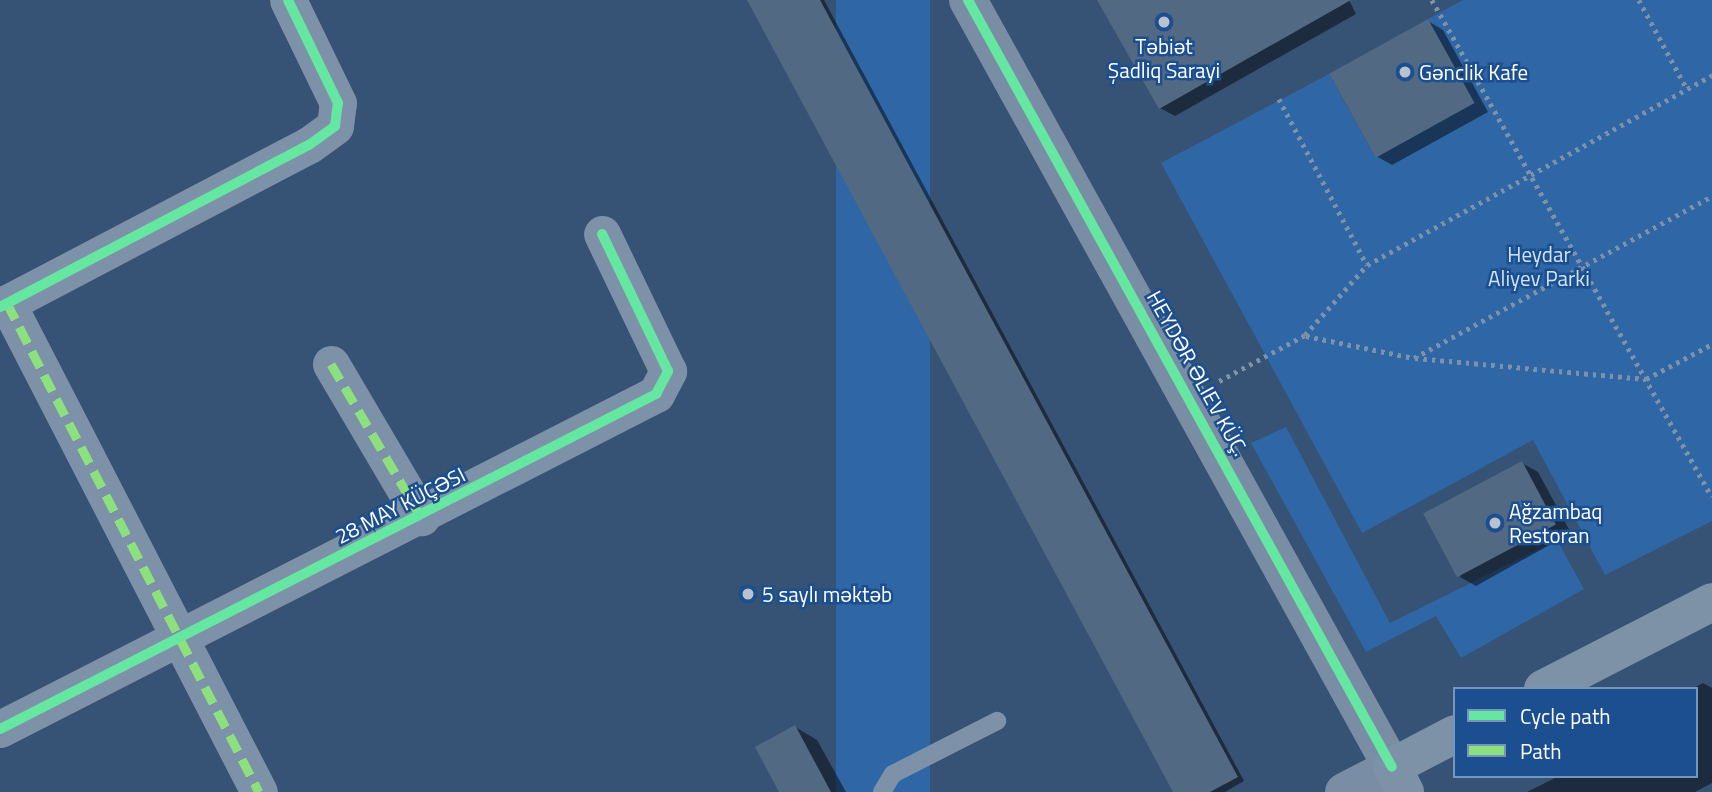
<!DOCTYPE html>
<html>
<head>
<meta charset="utf-8">
<style>
  body { margin:0 }
  #map { position:relative; width:1712px; height:792px; overflow:hidden; background:#365274; font-family:"Titillium Web",sans-serif }
  div>[style] { position:absolute }
  [style*='--x'] { left:calc(var(--x)*1px); top:calc(var(--y)*1px); width:calc(var(--w)*1px); rotate:calc(var(--a)*1deg) }
  .green>* { inset:0; background:#2f66a5; transform-origin:0 0 }
  .shadow>* { inset:0; background:#0007 }
  .building>* { inset:0; background:#526984; transform-origin:0 0 }
  .path>* { height:4.5px; margin-top:-2.25px; transform-origin:0; background:repeating-linear-gradient(90deg,#7d92a8 0 3.5px,transparent 0 8.5px) }
  .lane>* { height:18px; margin:-9px; padding:0 9px; transform-origin:9px; border-radius:9px; background:#7d92a8 }
  .street>* { height:37px; margin:-18.5px; padding:0 18.5px; transform-origin:18.5px; border-radius:18.5px; background:#7d92a8 }
  .secondary>* { height:38px; margin:-19px; padding:0 19px; transform-origin:19px; border-radius:19px; background:#798da4 }
  .highway>* { height:38px; margin:-19px; padding:0 19px; transform-origin:19px; border-radius:19px; background:#7e92a7 }
  .quiet>* { height:9px; margin-top:-4.5px; transform-origin:0; background:repeating-linear-gradient(90deg,#8de07e 0 18px,transparent 0 27px) }
  .cycleway>* { height:10px; margin:-5px; padding:0 5px; transform-origin:5px; border-radius:5px; background:#66e7a1 }
  .dots>* { width:19px; height:19px; translate:-50% -50%; box-sizing:border-box; border:4px solid #1b4f8f; border-radius:50% }
  span { translate:-50% -50%; white-space:nowrap; text-align:center; line-height:1.15; -webkit-text-stroke:5px #1b4f8f; paint-order:stroke }
  .poi-label { font-size:21px; color:#fff }
  .left { translate:0 -50%; text-align:left }
  .park-label { font-size:21px; color:#cfe3fa }
  .street-label { font-size:21px; color:#fff }
  .legend { position:absolute; left:1453px; top:687px; width:245px; height:91px; box-sizing:border-box; background:#1b4f8f; border:2px solid #7695bc; margin:0; padding:9px 12px; list-style:none; font-size:21px; color:#fff }
  .legend li { display:flex; align-items:center; gap:14px; height:35px }
  .legend b { width:35px; border:2px solid #7695bc }
</style>
</head>
<body>
<div id="map">
  <div class="green">
    <div style="left:836px;top:0;width:94px;height:879px"></div>
    <div style="clip-path:polygon(1463px 0,1712px 0,1712px 521px,1605px 575px,1533px 440px,1362px 533px,1161px 163px,1329px 74px,1375px 157px,1474px 103px,1428px 19px)"></div>
    <div style="clip-path:polygon(1286px 427px,1390px 623px,1557px 540px,1584px 589px,1461px 658px,1436px 616px,1366px 652px,1251px 443px)"></div>
  </div>
  <div class="shadow">
    <div style="clip-path:polygon(749px 0,824px 0,1244px 781px,1225px 792px,1175px 792px)"></div>
    <div style="clip-path:polygon(1099px 0,1349px 0,1356px 14px,1175px 116px,1160px 108px)"></div>
    <div style="clip-path:polygon(1428px 21px,1443px 30px,1488px 112px,1392px 165px,1376px 156px)"></div>
    <div style="clip-path:polygon(1522px 463px,1538px 472px,1571px 533px,1476px 586px,1460px 577px)"></div>
    <div style="clip-path:polygon(1703px 683px,1712px 688px,1712px 783px,1695px 792px,1527px 792px,1559px 776px,1696px 776px,1696px 689px,1692px 689px)"></div>
    <div style="clip-path:polygon(795px 727px,817px 740px,846px 792px,781px 792px)"></div>
  </div>
  <div class="building">
    <div style="clip-path:polygon(747px 0,820px 0,1238px 777px,1210px 792px,1173px 792px)"></div>
    <div style="clip-path:polygon(1097px 0,1351px 0,1159px 109px)"></div>
    <div style="left:1428px;top:19px;width:96px;height:113px;rotate:61deg"></div>
    <div style="left:1522px;top:461px;width:72px;height:112px;rotate:62deg"></div>
    <div style="clip-path:polygon(795px 725px,831px 792px,779px 792px,755px 747px)"></div>
  </div>
  <div class="path">
    <div style="--x:1432;--y:0;--w:570;--a:60.6"></div>
    <div style="--x:1639;--y:0;--w:101;--a:61.7"></div>
    <div style="--x:1279;--y:99;--w:188;--a:62.1"></div>
    <div style="--x:1306;--y:336;--w:110;--a:11.5"></div>
    <div style="--x:1414;--y:358;--w:339;--a:-28.5"></div>
    <div style="--x:1415;--y:358;--w:232;--a:5.2"></div>
    <div style="--x:1646;--y:379;--w:75;--a:-27.9"></div>
    <div style="--x:1219;--y:381;--w:98;--a:-28.1"></div>
    <div style="--x:1305;--y:335;--w:94;--a:-48.5"></div>
    <div style="--x:1367;--y:265;--w:394;--a:-28.8"></div>
  </div>
  <div class="lane">
    <div style="--x:882;--y:792;--w:21;--a:-59"></div>
    <div style="--x:893;--y:774;--w:117;--a:-27"></div>
  </div>
  <div class="street">
    <div style="--x:7;--y:303;--w:550;--a:62.74"></div>
    <div style="--x:0;--y:307;--w:349;--a:-27.7"></div>
    <div style="--x:309;--y:145;--w:32;--a:-36"></div>
    <div style="--x:335;--y:126;--w:23;--a:-83"></div>
    <div style="--x:338;--y:103;--w:114;--a:-115.9"></div>
    <div style="--x:331;--y:364;--w:178;--a:59.5"></div>
    <div style="--x:0;--y:729;--w:737;--a:-27.05"></div>
    <div style="--x:656;--y:394;--w:26;--a:-62"></div>
    <div style="--x:668;--y:371;--w:152;--a:-115.7"></div>
  </div>
  <div class="secondary">
    <div style="--x:968;--y:0;--w:876;--a:61.07"></div>
    <div style="--x:1392;--y:767;--w:54;--a:152.5"></div>
  </div>
  <div class="highway">
    <div style="--x:1543;--y:689;--w:190;--a:-27.2"></div>
    <div style="--x:1405;--y:792;--w:28;--a:-117"></div>
    <div style="--x:1392;--y:767;--w:71;--a:-27.6"></div>
  </div>
  <div class="quiet">
    <div style="--x:7;--y:303;--w:550;--a:62.74"></div>
    <div style="--x:331;--y:364;--w:178;--a:59.5"></div>
  </div>
  <div class="cycleway">
    <div style="--x:968;--y:0;--w:876;--a:61.07"></div>
    <div style="--x:0;--y:307;--w:349;--a:-27.7"></div>
    <div style="--x:309;--y:145;--w:32;--a:-36"></div>
    <div style="--x:335;--y:126;--w:23;--a:-83"></div>
    <div style="--x:338;--y:103;--w:114;--a:-115.9"></div>
    <div style="--x:0;--y:729;--w:737;--a:-27.05"></div>
    <div style="--x:656;--y:394;--w:26;--a:-62"></div>
    <div style="--x:668;--y:371;--w:152;--a:-115.7"></div>
  </div>
  <div class="dots">
    <div style="left:1164px;top:22px;background:#b9c2ce"></div>
    <div style="left:1405px;top:72px;background:#b9c2ce"></div>
    <div style="left:1495px;top:523px;background:#b9c2ce"></div>
    <div style="left:748px;top:594px;background:#b9c2ce"></div>
  </div>
  <div class="poi-label">
    <span style="left:1164px;top:58px">Təbiət<br>Şadliq Sarayi</span>
    <span class="left" style="left:1419px;top:72px">Gənclik Kafe</span>
    <span class="left" style="left:1509px;top:523px">Ağzambaq<br>Restoran</span>
    <span class="left" style="left:762px;top:594px">5 saylı məktəb</span>
  </div>
  <div class="park-label">
    <span style="left:1539px;top:266px">Heydar<br>Aliyev Parki</span>
  </div>
  <div class="street-label">
    <span style="left:1198px;top:373px;rotate:61deg">HEYDƏR ƏLIEV KÜÇ.</span>
    <span style="left:400px;top:505px;rotate:-27deg">28 MAY KÜÇƏSI</span>
  </div>
  <ul class="legend">
  <li><b style="height:9px;background:#66e7a1"></b>Cycle path</li>
  <li><b style="height:9px;background:#8de07e"></b>Path</li>
  </ul>
</div>
</body>
</html>
